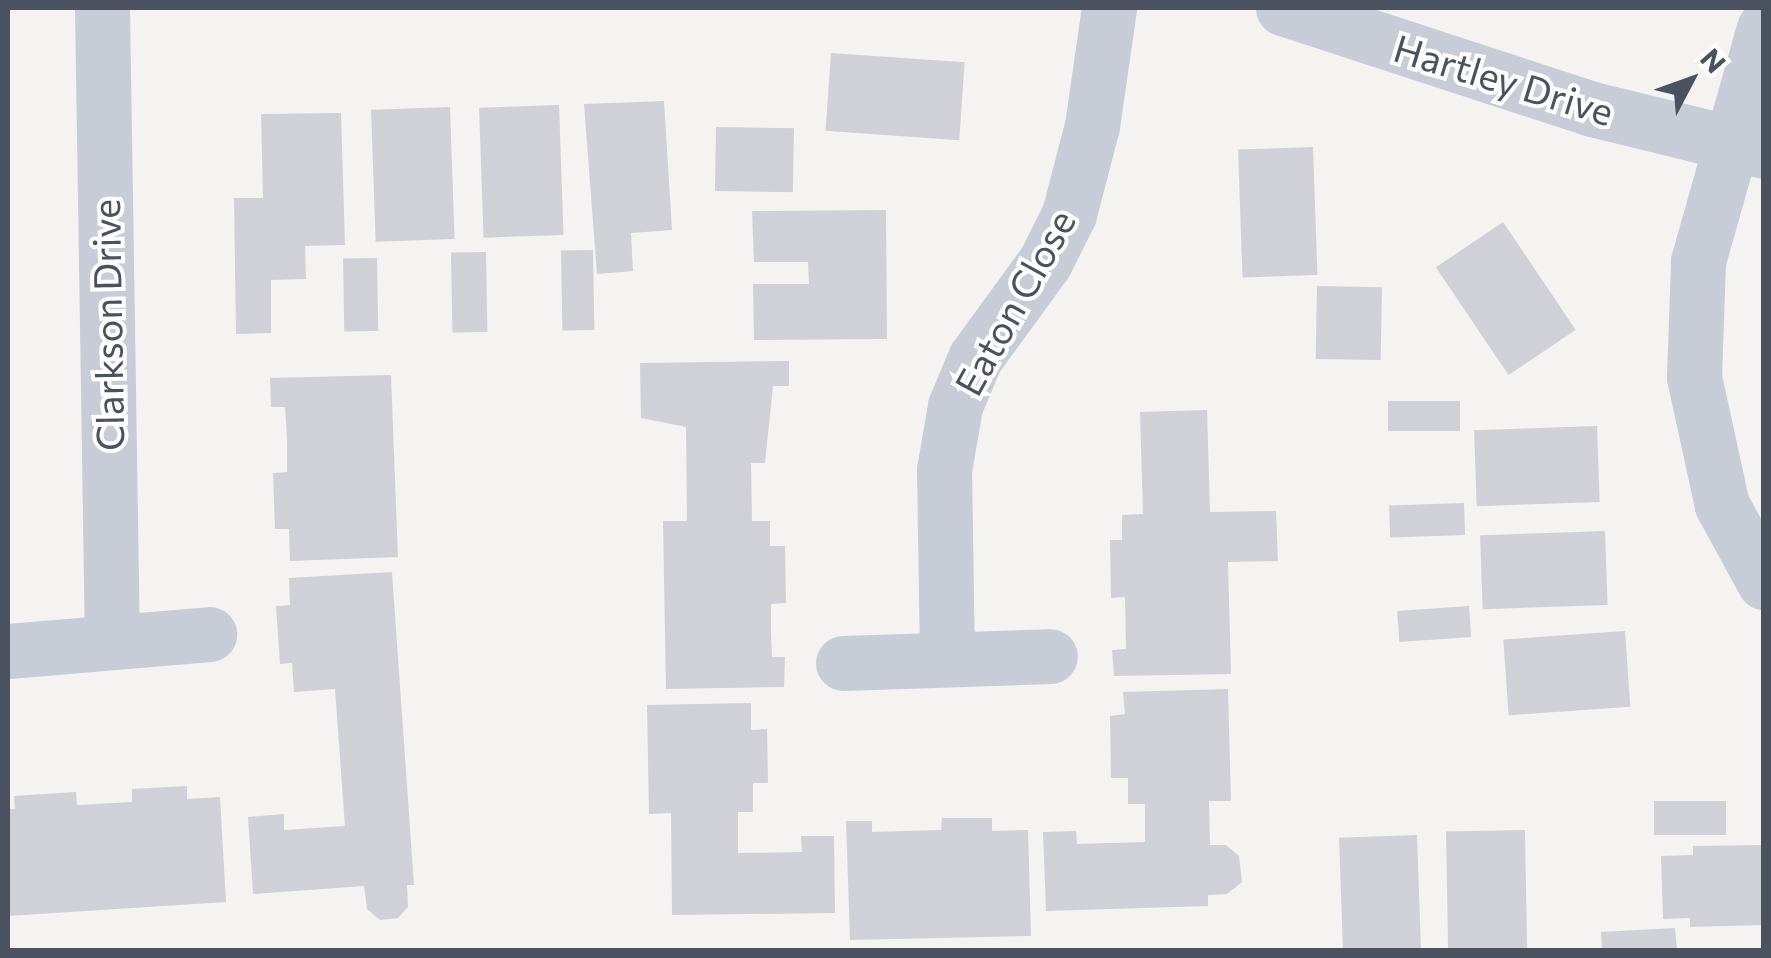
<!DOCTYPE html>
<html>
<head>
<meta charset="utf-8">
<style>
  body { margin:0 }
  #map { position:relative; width:1771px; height:958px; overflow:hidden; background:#f4f3f2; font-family:Commissioner,sans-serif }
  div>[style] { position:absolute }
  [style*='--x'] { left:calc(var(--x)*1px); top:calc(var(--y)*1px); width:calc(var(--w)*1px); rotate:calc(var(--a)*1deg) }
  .building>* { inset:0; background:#cfd1d6; transform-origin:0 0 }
  .minor>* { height:55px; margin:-27.5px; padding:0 27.5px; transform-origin:27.5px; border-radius:27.5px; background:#c7ccd6 }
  span { translate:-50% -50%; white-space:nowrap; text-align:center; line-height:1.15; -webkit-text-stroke:8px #fff; paint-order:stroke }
  .street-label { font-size:38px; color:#4a5260 }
  .frame { position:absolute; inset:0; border:10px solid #4a5260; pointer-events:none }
  .north { position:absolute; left:1641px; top:30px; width:100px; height:100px; -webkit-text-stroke:8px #fff; paint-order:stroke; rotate:49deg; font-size:28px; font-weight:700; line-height:40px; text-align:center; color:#4a5260 }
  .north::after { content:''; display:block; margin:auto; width:35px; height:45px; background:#4a5260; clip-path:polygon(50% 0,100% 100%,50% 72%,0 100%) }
</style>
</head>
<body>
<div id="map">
  <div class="building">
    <div style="left:831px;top:53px;width:134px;height:78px;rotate:4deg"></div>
    <div style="clip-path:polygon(664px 101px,672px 230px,631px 233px,633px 271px,597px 274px,584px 104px)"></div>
    <div style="left:559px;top:105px;width:130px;height:80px;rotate:88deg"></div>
    <div style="left:450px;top:107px;width:132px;height:79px;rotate:88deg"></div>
    <div style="clip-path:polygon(341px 113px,345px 245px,305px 246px,306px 279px,271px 280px,271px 333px,236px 334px,234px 198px,263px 198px,261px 114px)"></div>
    <div style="left:716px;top:127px;width:78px;height:64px;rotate:1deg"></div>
    <div style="left:1313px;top:147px;width:128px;height:75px;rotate:88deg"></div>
    <div style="clip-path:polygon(886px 210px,887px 339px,754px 340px,753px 284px,809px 284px,808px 262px,754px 262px,752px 211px)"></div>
    <div style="left:1503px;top:222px;width:130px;height:81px;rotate:56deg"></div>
    <div style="left:593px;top:250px;width:80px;height:32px;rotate:89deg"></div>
    <div style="left:486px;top:252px;width:80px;height:35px;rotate:89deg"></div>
    <div style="left:377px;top:258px;width:73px;height:34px;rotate:89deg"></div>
    <div style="left:1317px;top:286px;width:65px;height:73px;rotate:1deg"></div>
    <div style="clip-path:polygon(789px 361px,789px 386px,773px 386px,765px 463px,751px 463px,752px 521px,770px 521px,770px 546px,785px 546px,786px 603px,771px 604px,771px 632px,772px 657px,785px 657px,784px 687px,666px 689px,663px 521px,687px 521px,686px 427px,641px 418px,640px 363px)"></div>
    <div style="clip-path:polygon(391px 375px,398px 557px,290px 561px,289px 529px,275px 529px,273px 473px,287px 472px,287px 439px,285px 407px,271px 407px,270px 378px)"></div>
    <div style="left:1460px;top:401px;width:30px;height:72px;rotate:90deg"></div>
    <div style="clip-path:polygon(1207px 410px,1210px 512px,1276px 511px,1278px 561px,1228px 562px,1231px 674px,1114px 676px,1112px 650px,1126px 649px,1125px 597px,1111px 598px,1110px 540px,1122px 540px,1122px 515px,1143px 514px,1140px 412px)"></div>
    <div style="left:1597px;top:426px;width:76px;height:123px;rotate:88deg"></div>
    <div style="left:1464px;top:503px;width:32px;height:75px;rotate:88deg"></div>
    <div style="left:1605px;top:531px;width:74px;height:125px;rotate:88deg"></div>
    <div style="clip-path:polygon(392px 572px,414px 885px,407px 885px,408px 907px,398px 918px,380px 920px,367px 909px,364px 886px,253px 894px,248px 817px,284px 814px,284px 830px,345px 826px,335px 689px,294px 692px,292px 663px,280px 664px,276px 606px,290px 605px,289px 578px)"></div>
    <div style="left:1469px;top:606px;width:31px;height:72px;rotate:86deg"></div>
    <div style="left:1625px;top:631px;width:76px;height:122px;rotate:86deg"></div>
    <div style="clip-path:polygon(1228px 689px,1231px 801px,1209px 801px,1210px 845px,1226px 845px,1239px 856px,1242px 882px,1227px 894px,1208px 895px,1208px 906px,1046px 911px,1043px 832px,1076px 831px,1077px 844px,1145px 842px,1145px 804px,1128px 804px,1128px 778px,1111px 778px,1110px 716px,1125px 714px,1123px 692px)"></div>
    <div style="clip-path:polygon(751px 703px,751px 730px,767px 729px,768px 783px,753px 783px,753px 812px,738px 812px,738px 853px,802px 852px,801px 836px,834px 836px,835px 913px,672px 915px,671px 813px,649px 814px,647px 705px)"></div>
    <div style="clip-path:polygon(187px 786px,187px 799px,220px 797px,226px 902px,8px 916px,8px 809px,15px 809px,14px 796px,76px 792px,77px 805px,132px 802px,132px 789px)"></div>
    <div style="left:1726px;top:801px;width:34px;height:72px;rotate:90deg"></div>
    <div style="clip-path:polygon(942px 818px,992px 818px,992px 831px,1028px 830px,1031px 936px,850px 940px,846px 821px,872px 821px,872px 832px,941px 830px)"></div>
    <div style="left:1525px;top:830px;width:120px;height:79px;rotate:89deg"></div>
    <div style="left:1417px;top:835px;width:115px;height:78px;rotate:88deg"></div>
    <div style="clip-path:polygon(1764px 845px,1764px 925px,1690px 927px,1690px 918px,1663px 919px,1661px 856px,1693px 855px,1693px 846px)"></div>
    <div style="clip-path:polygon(1675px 928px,1677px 950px,1602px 950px,1601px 932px)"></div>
  </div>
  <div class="minor">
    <div style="--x:102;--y:8;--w:634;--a:89.1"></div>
    <div style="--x:1283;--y:8;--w:325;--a:18.1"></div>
    <div style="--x:1592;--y:109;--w:177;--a:13.7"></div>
    <div style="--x:1764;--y:28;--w:243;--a:105.8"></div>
    <div style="--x:1698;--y:262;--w:115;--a:92"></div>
    <div style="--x:1694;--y:377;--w:131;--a:77.7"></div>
    <div style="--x:1722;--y:505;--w:88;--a:61.4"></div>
    <div style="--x:8;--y:651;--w:202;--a:-4.8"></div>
    <div style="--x:947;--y:659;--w:189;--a:-90.9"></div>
    <div style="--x:944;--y:470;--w:65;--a:-80.2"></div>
    <div style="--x:955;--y:406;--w:52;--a:-67.4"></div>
    <div style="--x:975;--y:358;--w:119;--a:-53.9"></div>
    <div style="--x:1045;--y:262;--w:54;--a:-63.4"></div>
    <div style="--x:1069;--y:214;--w:91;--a:-75.4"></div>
    <div style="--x:1092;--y:126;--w:119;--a:-81.8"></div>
    <div style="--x:843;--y:663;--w:207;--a:-1.9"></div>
  </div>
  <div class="street-label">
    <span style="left:1504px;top:79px;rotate:17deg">Hartley Drive</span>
    <span style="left:1014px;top:302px;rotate:-61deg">Eaton Close</span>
    <span style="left:107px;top:325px;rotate:-91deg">Clarkson Drive</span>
  </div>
  <div class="frame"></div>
  <div class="north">N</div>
</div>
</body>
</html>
